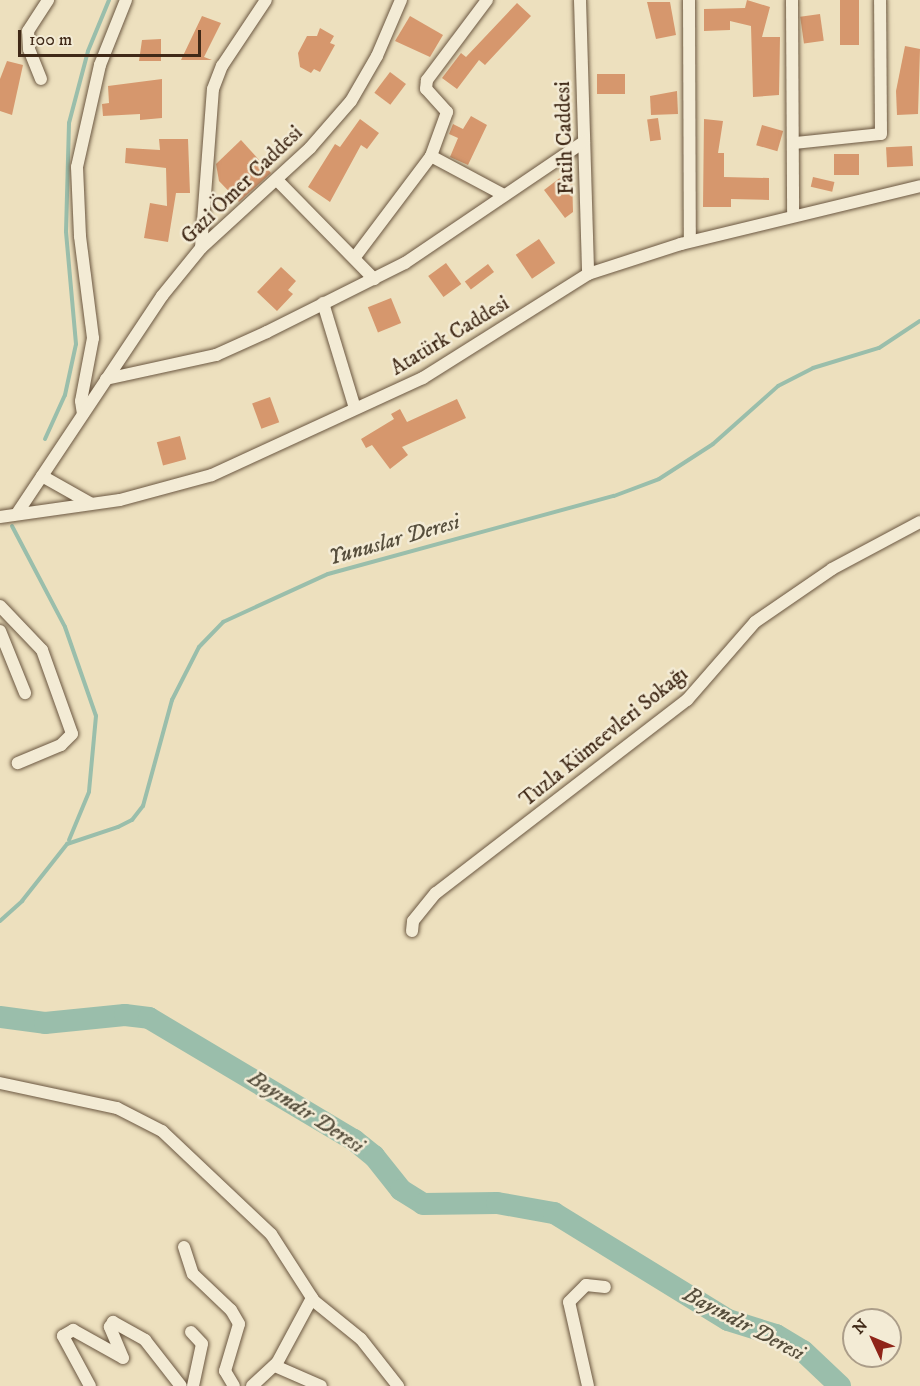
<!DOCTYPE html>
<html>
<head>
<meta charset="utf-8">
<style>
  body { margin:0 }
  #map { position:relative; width:920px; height:1386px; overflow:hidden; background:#ede0be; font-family:"IM FELL DW Pica",serif }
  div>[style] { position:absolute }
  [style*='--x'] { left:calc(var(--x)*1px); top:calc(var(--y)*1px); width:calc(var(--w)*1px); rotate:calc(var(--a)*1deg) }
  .stream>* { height:4px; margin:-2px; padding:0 2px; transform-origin:2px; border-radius:2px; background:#9abeab }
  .river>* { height:22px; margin:-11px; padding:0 11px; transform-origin:11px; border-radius:11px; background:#9abeab }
  .building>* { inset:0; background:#d6976d; transform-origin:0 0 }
  .roads { filter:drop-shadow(0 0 2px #6b5741) drop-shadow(0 0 2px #6b5741) }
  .minor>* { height:12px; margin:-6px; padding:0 6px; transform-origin:6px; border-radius:6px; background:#f3ebd5 }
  span { translate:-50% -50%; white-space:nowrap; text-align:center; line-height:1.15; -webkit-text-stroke:5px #f3ebd5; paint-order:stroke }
  .street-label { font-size:21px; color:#402917 }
  .water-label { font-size:22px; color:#564e3c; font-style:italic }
  .north { position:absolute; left:842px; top:1308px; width:60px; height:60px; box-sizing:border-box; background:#f3ebd5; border:2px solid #ab9d89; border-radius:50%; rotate:314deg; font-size:16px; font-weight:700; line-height:24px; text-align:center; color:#402917 }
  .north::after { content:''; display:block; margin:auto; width:21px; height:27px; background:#8f2418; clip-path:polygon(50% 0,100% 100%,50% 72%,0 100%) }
  .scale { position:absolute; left:18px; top:30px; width:183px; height:27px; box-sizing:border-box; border:3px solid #402917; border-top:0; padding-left:8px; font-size:18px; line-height:21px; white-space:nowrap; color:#402917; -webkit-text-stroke:4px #f3ebd5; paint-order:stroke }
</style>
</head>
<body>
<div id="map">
  <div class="stream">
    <div style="--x:45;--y:439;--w:48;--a:-65.6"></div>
    <div style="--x:65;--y:395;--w:52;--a:-77.8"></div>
    <div style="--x:76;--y:344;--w:113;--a:-95.1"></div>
    <div style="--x:66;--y:231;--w:108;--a:-88.4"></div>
    <div style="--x:69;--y:123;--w:74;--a:-75.2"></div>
    <div style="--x:88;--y:51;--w:55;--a:-67.6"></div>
    <div style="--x:12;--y:526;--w:114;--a:62.3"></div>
    <div style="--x:65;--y:627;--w:94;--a:70.8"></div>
    <div style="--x:96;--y:716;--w:76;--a:95.3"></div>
    <div style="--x:89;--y:792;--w:52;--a:112.6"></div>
    <div style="--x:0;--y:921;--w:30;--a:-42"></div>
    <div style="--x:22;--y:901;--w:73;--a:-51.7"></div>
    <div style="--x:67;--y:844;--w:54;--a:-18.4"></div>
    <div style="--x:118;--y:827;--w:16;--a:-27"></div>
    <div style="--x:132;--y:820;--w:18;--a:-52"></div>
    <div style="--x:143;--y:806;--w:110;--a:-74.7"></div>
    <div style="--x:172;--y:700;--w:59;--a:-63"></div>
    <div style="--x:199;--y:647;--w:35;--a:-46"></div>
    <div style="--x:223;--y:622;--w:115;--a:-24.6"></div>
    <div style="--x:328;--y:574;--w:296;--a:-15.3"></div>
    <div style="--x:614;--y:496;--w:48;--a:-20.7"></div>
    <div style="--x:659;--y:479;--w:64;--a:-32.9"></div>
    <div style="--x:713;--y:444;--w:87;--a:-41.7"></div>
    <div style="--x:778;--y:386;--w:39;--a:-27"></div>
    <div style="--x:813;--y:368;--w:69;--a:-16.9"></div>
    <div style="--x:879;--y:348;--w:49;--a:-33.4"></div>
  </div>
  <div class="river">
    <div style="--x:0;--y:1017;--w:45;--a:7.6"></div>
    <div style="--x:45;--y:1023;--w:80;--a:-5.7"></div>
    <div style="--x:125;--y:1015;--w:24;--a:7"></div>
    <div style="--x:149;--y:1018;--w:239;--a:30.8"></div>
    <div style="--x:354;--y:1140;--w:26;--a:39"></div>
    <div style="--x:374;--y:1156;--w:43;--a:51.5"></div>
    <div style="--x:401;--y:1190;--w:26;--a:32"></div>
    <div style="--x:423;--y:1204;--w:74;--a:-0.8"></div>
    <div style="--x:497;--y:1203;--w:58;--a:10"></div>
    <div style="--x:554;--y:1213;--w:204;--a:31.6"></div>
    <div style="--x:728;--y:1320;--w:50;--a:17.4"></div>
    <div style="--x:776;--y:1335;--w:31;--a:31"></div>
    <div style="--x:803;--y:1351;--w:51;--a:43.4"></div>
  </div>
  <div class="building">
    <div style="clip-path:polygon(747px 0,770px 7px,762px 37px,780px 37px,779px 95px,753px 97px,751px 26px,730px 21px,730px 30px,704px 31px,704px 9px,745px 8px)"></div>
    <div style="left:840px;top:0;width:19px;height:45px"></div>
    <div style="clip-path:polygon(647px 2px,670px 2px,676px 35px,656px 39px)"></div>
    <div style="clip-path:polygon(517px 3px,531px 16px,485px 65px,479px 60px,457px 89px,442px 78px,461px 53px,466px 57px)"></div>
    <div style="left:820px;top:14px;width:27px;height:20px;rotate:82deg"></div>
    <div style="clip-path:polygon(202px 16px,221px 23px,204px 57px,212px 60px,181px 60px)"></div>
    <div style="clip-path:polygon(410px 16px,443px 35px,430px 57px,395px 41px)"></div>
    <div style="clip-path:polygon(320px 28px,334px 36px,330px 43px,335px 45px,320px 72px,314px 69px,311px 73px,300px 67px,298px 53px,307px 36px,317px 36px)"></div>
    <div style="clip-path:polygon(161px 39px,161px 61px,139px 61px,142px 40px)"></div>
    <div style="clip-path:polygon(905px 46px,920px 49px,918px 114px,897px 115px,896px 91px)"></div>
    <div style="clip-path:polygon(7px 61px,23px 65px,12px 115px,0 111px,0 79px)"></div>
    <div style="left:390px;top:72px;width:20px;height:26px;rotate:37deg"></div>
    <div style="left:625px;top:74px;width:20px;height:28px;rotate:90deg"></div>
    <div style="clip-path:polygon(162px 79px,162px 118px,140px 120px,140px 114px,103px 116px,102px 104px,109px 103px,108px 86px)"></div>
    <div style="clip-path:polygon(677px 91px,678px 114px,651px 115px,650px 96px)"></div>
    <div style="clip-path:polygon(471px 116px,487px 125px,468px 165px,450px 157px,458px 138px,449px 134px,453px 124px,463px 129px)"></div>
    <div style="left:658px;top:118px;width:22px;height:11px;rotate:82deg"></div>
    <div style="clip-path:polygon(360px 119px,379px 133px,367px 149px,361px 145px,330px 202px,308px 187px,335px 144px,340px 147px)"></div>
    <div style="clip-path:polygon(704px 119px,723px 121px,718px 153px,724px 153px,724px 177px,769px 178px,769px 200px,731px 199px,731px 207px,703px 207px)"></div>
    <div style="left:762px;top:125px;width:22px;height:21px;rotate:16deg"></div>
    <div style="clip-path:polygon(159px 139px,188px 139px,190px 193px,176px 193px,168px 242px,144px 238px,150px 203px,167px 206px,166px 168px,125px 163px,126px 148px,160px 150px)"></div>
    <div style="clip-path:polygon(241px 140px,271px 173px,239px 202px,219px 181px,216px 164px)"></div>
    <div style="left:912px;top:146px;width:20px;height:26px;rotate:87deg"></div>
    <div style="left:834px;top:154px;width:25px;height:21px"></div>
    <div style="clip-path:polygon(572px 176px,573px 212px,565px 218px,544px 190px,561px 177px)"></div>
    <div style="left:813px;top:177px;width:22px;height:10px;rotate:13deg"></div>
    <div style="left:539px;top:239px;width:29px;height:28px;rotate:56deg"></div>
    <div style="left:446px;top:263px;width:26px;height:22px;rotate:54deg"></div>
    <div style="left:488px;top:264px;width:10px;height:29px;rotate:53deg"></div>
    <div style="clip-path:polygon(281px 267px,296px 281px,288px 290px,293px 294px,277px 311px,257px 292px)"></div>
    <div style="left:391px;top:298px;width:27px;height:25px;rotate:68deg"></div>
    <div style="left:270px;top:397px;width:27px;height:19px;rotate:70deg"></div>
    <div style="clip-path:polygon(457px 399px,466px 418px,402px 447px,408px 455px,390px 469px,372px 445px,366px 448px,361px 439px,394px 419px,391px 414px,400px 409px,407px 422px)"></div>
    <div style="left:180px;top:436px;width:24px;height:24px;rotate:75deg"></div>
  </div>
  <div class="roads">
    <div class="minor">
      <div style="--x:580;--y:0;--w:274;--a:88.3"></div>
      <div style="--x:689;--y:0;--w:241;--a:89.8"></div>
      <div style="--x:792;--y:0;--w:216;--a:89.7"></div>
      <div style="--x:41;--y:79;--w:32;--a:-112"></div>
      <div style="--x:29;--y:49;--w:18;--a:-93"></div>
      <div style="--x:28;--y:31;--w:37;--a:-57"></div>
      <div style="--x:795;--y:143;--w:86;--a:-6"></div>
      <div style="--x:881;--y:134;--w:134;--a:-90.4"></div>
      <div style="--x:431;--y:156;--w:83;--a:28.1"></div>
      <div style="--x:277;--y:180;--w:139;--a:45.6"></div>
      <div style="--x:201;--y:248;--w:159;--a:-85.7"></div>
      <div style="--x:213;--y:89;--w:25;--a:-69"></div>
      <div style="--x:222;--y:66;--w:79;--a:-56.3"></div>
      <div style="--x:355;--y:257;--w:126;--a:-53"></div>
      <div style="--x:431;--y:156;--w:47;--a:-70"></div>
      <div style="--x:447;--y:112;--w:31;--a:-132"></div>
      <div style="--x:426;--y:89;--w:9;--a:-84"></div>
      <div style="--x:427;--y:80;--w:100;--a:-53.1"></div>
      <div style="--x:323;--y:303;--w:110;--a:73.1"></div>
      <div style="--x:106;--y:379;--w:113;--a:-12.3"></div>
      <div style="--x:216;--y:355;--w:56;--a:-24.3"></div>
      <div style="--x:267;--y:332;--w:154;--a:-26.6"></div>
      <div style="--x:405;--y:263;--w:216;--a:-34.1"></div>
      <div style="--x:83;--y:414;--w:13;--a:-99"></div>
      <div style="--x:81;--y:401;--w:64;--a:-79.2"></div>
      <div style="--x:93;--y:338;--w:103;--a:-97.3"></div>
      <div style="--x:80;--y:236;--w:69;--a:-92.5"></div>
      <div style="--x:77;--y:167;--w:105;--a:-77.3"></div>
      <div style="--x:100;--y:65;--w:70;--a:-68.2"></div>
      <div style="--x:42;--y:476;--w:55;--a:29.4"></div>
      <div style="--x:18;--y:512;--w:260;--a:-56.3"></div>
      <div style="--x:162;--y:296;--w:62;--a:-50.9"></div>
      <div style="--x:201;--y:248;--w:148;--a:-42.5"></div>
      <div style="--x:310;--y:148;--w:62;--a:-48.9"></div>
      <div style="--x:351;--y:101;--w:52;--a:-60"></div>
      <div style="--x:377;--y:56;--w:61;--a:-66.8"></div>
      <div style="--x:0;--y:517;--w:121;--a:-8.1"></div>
      <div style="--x:120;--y:500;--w:95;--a:-15.2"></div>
      <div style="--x:212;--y:475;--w:232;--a:-24.7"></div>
      <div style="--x:423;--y:378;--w:195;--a:-32.2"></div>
      <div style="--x:588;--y:274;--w:98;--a:-17.9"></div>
      <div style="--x:681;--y:244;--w:246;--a:-13.6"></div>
      <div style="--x:0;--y:606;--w:61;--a:46.3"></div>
      <div style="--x:42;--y:650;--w:89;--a:70.3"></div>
      <div style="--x:72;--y:734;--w:16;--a:135"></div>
      <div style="--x:61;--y:745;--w:47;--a:157.3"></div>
      <div style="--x:0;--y:631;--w:67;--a:68"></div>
      <div style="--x:412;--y:931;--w:10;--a:-84"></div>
      <div style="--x:413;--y:921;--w:36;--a:-51"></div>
      <div style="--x:436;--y:893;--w:317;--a:-37.6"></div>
      <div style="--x:687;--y:700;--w:103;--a:-48.9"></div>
      <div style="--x:755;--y:622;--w:93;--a:-34.5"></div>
      <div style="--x:832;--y:569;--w:100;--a:-28.1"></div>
      <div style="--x:0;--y:1083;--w:120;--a:12.1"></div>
      <div style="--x:117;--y:1108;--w:51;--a:27.1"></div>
      <div style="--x:162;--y:1131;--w:150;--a:43.4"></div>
      <div style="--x:271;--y:1234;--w:80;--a:57.3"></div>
      <div style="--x:314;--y:1301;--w:60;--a:39"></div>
      <div style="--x:361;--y:1339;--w:60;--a:51.8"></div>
      <div style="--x:184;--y:1247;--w:28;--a:72"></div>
      <div style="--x:193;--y:1274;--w:52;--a:43.5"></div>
      <div style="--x:231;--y:1310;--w:16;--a:60"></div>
      <div style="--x:239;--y:1324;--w:49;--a:106.6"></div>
      <div style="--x:225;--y:1371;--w:17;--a:59"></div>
      <div style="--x:191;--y:1332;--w:16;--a:47"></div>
      <div style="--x:202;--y:1344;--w:43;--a:102.1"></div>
      <div style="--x:275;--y:1366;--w:50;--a:23.5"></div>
      <div style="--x:90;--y:1386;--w:57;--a:-118.4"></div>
      <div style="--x:63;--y:1336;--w:12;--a:-31"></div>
      <div style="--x:73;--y:1330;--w:57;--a:29.2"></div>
      <div style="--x:123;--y:1358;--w:34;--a:-113"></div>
      <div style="--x:110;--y:1327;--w:6;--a:-59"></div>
      <div style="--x:113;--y:1322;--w:37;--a:29"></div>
      <div style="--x:145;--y:1340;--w:58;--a:52"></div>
      <div style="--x:252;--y:1386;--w:34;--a:-43"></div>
      <div style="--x:277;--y:1363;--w:74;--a:-61.7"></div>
      <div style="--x:588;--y:1386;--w:86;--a:-102.7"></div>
      <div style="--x:569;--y:1302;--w:24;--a:-45"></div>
      <div style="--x:586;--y:1285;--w:19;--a:6"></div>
    </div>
  </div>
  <div class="street-label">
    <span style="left:565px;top:138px;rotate:-92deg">Fatih Caddesi</span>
    <span style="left:242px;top:185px;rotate:-44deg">Gazi Ömer Caddesi</span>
    <span style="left:450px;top:336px;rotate:-31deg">Atatürk Caddesi</span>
    <span style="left:604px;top:737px;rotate:-39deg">Tuzla Kümeevleri Sokağı</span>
  </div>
  <div class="water-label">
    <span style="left:394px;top:540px;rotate:-16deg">Yunuslar Deresi</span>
    <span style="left:306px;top:1112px;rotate:33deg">Bayındır Deresi</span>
    <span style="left:744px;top:1324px;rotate:28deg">Bayındır Deresi</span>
  </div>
  <div class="north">N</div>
  <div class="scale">100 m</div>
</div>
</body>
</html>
